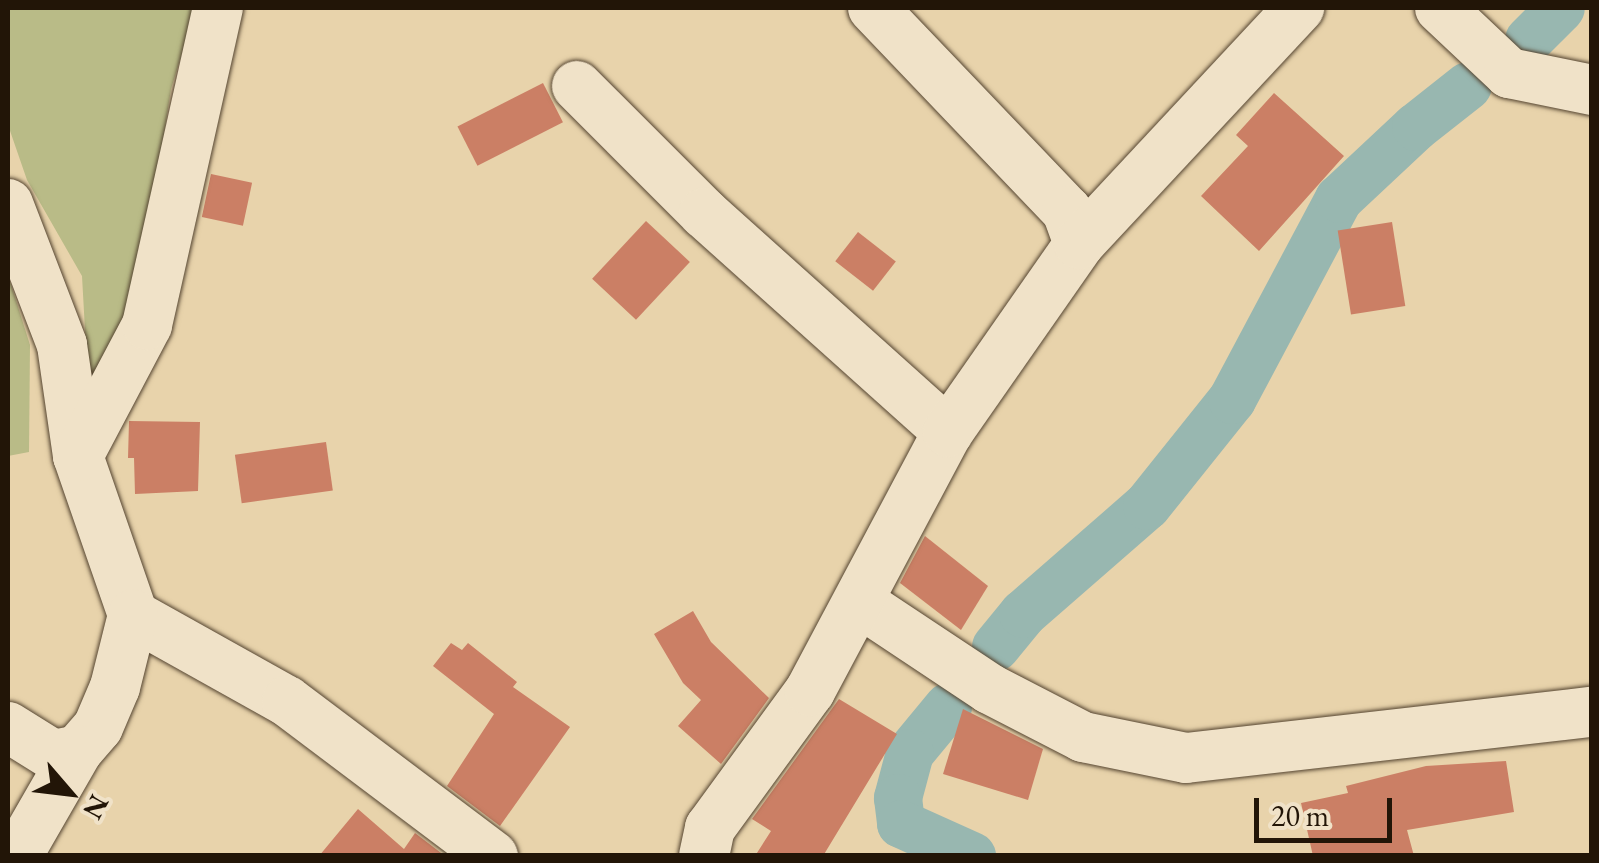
<!DOCTYPE html>
<html>
<head>
<meta charset="utf-8">
<style>
  body { margin:0 }
  #map { position:relative; width:1599px; height:863px; overflow:hidden; background:#e8d3ab; font-family:"EB Garamond",serif }
  div>[style] { position:absolute }
  [style*='--x'] { left:calc(var(--x)*1px); top:calc(var(--y)*1px); width:calc(var(--w)*1px); rotate:calc(var(--a)*1deg) }
  .green>* { inset:0; background:#b9bb87 }
  .canal>* { height:48px; margin:-24px; padding:0 24px; transform-origin:24px; border-radius:24px; background:#98b7b0 }
  .building>* { inset:0; background:#cb7f65; transform-origin:0 0 }
  .roads { filter:drop-shadow(0 0 2px #544430) drop-shadow(0 0 2px #544430) }
  .minor>* { height:50px; margin:-25px; padding:0 25px; transform-origin:25px; border-radius:25px; background:#f0e2c8 }
  span { translate:-50% -50%; white-space:nowrap; text-align:center; line-height:1.15; -webkit-text-stroke:8px #f0e2c8; paint-order:stroke }
  .frame { position:absolute; inset:0; border:10px solid #221507; pointer-events:none }
  .north { position:absolute; left:20px; top:743px; width:100px; height:100px; -webkit-text-stroke:8px #f0e2c8; paint-order:stroke; rotate:118deg; font-size:28px; font-weight:700; line-height:40px; text-align:center; color:#221507 }
  .north::after { content:''; display:block; margin:auto; width:35px; height:45px; background:#221507; clip-path:polygon(50% 0,100% 100%,50% 72%,0 100%) }
  .scale { position:absolute; left:1254px; top:798px; width:138px; height:45px; box-sizing:border-box; border:5px solid #221507; border-top:0; padding-left:12px; font-size:30px; line-height:35px; white-space:nowrap; color:#221507; -webkit-text-stroke:8px #f0e2c8; paint-order:stroke }
</style>
</head>
<body>
<div id="map">
  <div class="green">
    <div style="clip-path:polygon(8px 8px,196px 8px,171px 89px,149px 230px,114px 370px,88px 384px,82px 276px,27px 180px,8px 125px)"></div>
    <div style="clip-path:polygon(8px 275px,30px 345px,29px 452px,8px 456px)"></div>
  </div>
  <div class="canal">
    <div style="--x:1529;--y:40;--w:45;--a:-45"></div>
    <div style="--x:996;--y:647;--w:43;--a:-50.7"></div>
    <div style="--x:1023;--y:614;--w:164;--a:-41.1"></div>
    <div style="--x:1147;--y:506;--w:136;--a:-51.3"></div>
    <div style="--x:1232;--y:400;--w:228;--a:-62"></div>
    <div style="--x:1339;--y:199;--w:105;--a:-43.1"></div>
    <div style="--x:1416;--y:127;--w:66;--a:-38.3"></div>
    <div style="--x:948;--y:707;--w:60;--a:129.6"></div>
    <div style="--x:910;--y:753;--w:47;--a:104.9"></div>
    <div style="--x:898;--y:798;--w:26;--a:83"></div>
    <div style="--x:901;--y:824;--w:78;--a:24.3"></div>
  </div>
  <div class="building">
    <div style="left:543px;top:83px;width:44px;height:96px;rotate:63deg"></div>
    <div style="clip-path:polygon(1274px 93px,1344px 156px,1259px 251px,1201px 196px,1248px 146px,1236px 135px)"></div>
    <div style="left:211px;top:174px;width:42px;height:44px;rotate:12deg"></div>
    <div style="left:646px;top:221px;width:60px;height:79px;rotate:43deg"></div>
    <div style="left:1392px;top:222px;width:85px;height:55px;rotate:81deg"></div>
    <div style="left:858px;top:232px;width:48px;height:37px;rotate:38deg"></div>
    <div style="clip-path:polygon(129px 421px,200px 422px,198px 491px,135px 494px,134px 458px,128px 458px)"></div>
    <div style="left:326px;top:442px;width:49px;height:92px;rotate:82deg"></div>
    <div style="clip-path:polygon(925px 536px,988px 586px,961px 630px,900px 583px)"></div>
    <div style="clip-path:polygon(693px 611px,711px 642px,769px 698px,721px 764px,678px 726px,701px 700px,683px 683px,654px 634px)"></div>
    <div style="clip-path:polygon(451px 643px,462px 650px,468px 643px,517px 682px,513px 687px,570px 727px,500px 826px,447px 786px,494px 714px,433px 666px)"></div>
    <div style="clip-path:polygon(839px 699px,897px 734px,823px 856px,755px 856px,771px 831px,752px 819px)"></div>
    <div style="clip-path:polygon(963px 709px,1043px 749px,1028px 800px,943px 774px)"></div>
    <div style="clip-path:polygon(1506px 761px,1514px 812px,1407px 830px,1414px 856px,1313px 856px,1301px 803px,1348px 793px,1346px 786px,1426px 766px)"></div>
    <div style="clip-path:polygon(358px 809px,404px 849px,415px 833px,445px 856px,319px 856px)"></div>
  </div>
  <div class="roads">
    <div class="minor">
      <div style="--x:873;--y:8;--w:281;--a:46.3"></div>
      <div style="--x:1067;--y:211;--w:35;--a:70"></div>
      <div style="--x:1440;--y:8;--w:95;--a:43.3"></div>
      <div style="--x:1509;--y:73;--w:85;--a:11.6"></div>
      <div style="--x:577;--y:86;--w:180;--a:45"></div>
      <div style="--x:704;--y:213;--w:328;--a:41.9"></div>
      <div style="--x:8;--y:204;--w:151;--a:69"></div>
      <div style="--x:62;--y:345;--w:112;--a:81.8"></div>
      <div style="--x:78;--y:456;--w:168;--a:70.9"></div>
      <div style="--x:133;--y:615;--w:176;--a:29.2"></div>
      <div style="--x:287;--y:701;--w:258;--a:37"></div>
      <div style="--x:78;--y:456;--w:148;--a:-62.2"></div>
      <div style="--x:147;--y:325;--w:325;--a:-77.4"></div>
      <div style="--x:859;--y:602;--w:157;--a:33.6"></div>
      <div style="--x:990;--y:689;--w:105;--a:27.3"></div>
      <div style="--x:1083;--y:737;--w:105;--a:11.5"></div>
      <div style="--x:1186;--y:758;--w:409;--a:-6.5"></div>
      <div style="--x:8;--y:727;--w:53;--a:31.9"></div>
      <div style="--x:53;--y:755;--w:25;--a:-11"></div>
      <div style="--x:78;--y:750;--w:30;--a:-49"></div>
      <div style="--x:98;--y:727;--w:43;--a:-67"></div>
      <div style="--x:115;--y:687;--w:74;--a:-76"></div>
      <div style="--x:17;--y:856;--w:122;--a:-60.1"></div>
      <div style="--x:704;--y:856;--w:29;--a:-78"></div>
      <div style="--x:710;--y:828;--w:170;--a:-53.9"></div>
      <div style="--x:810;--y:691;--w:293;--a:-62"></div>
      <div style="--x:948;--y:432;--w:229;--a:-55.1"></div>
      <div style="--x:1079;--y:244;--w:323;--a:-47"></div>
    </div>
  </div>
  <div class="frame"></div>
  <div class="north">N</div>
  <div class="scale">20 m</div>
</div>
</body>
</html>
